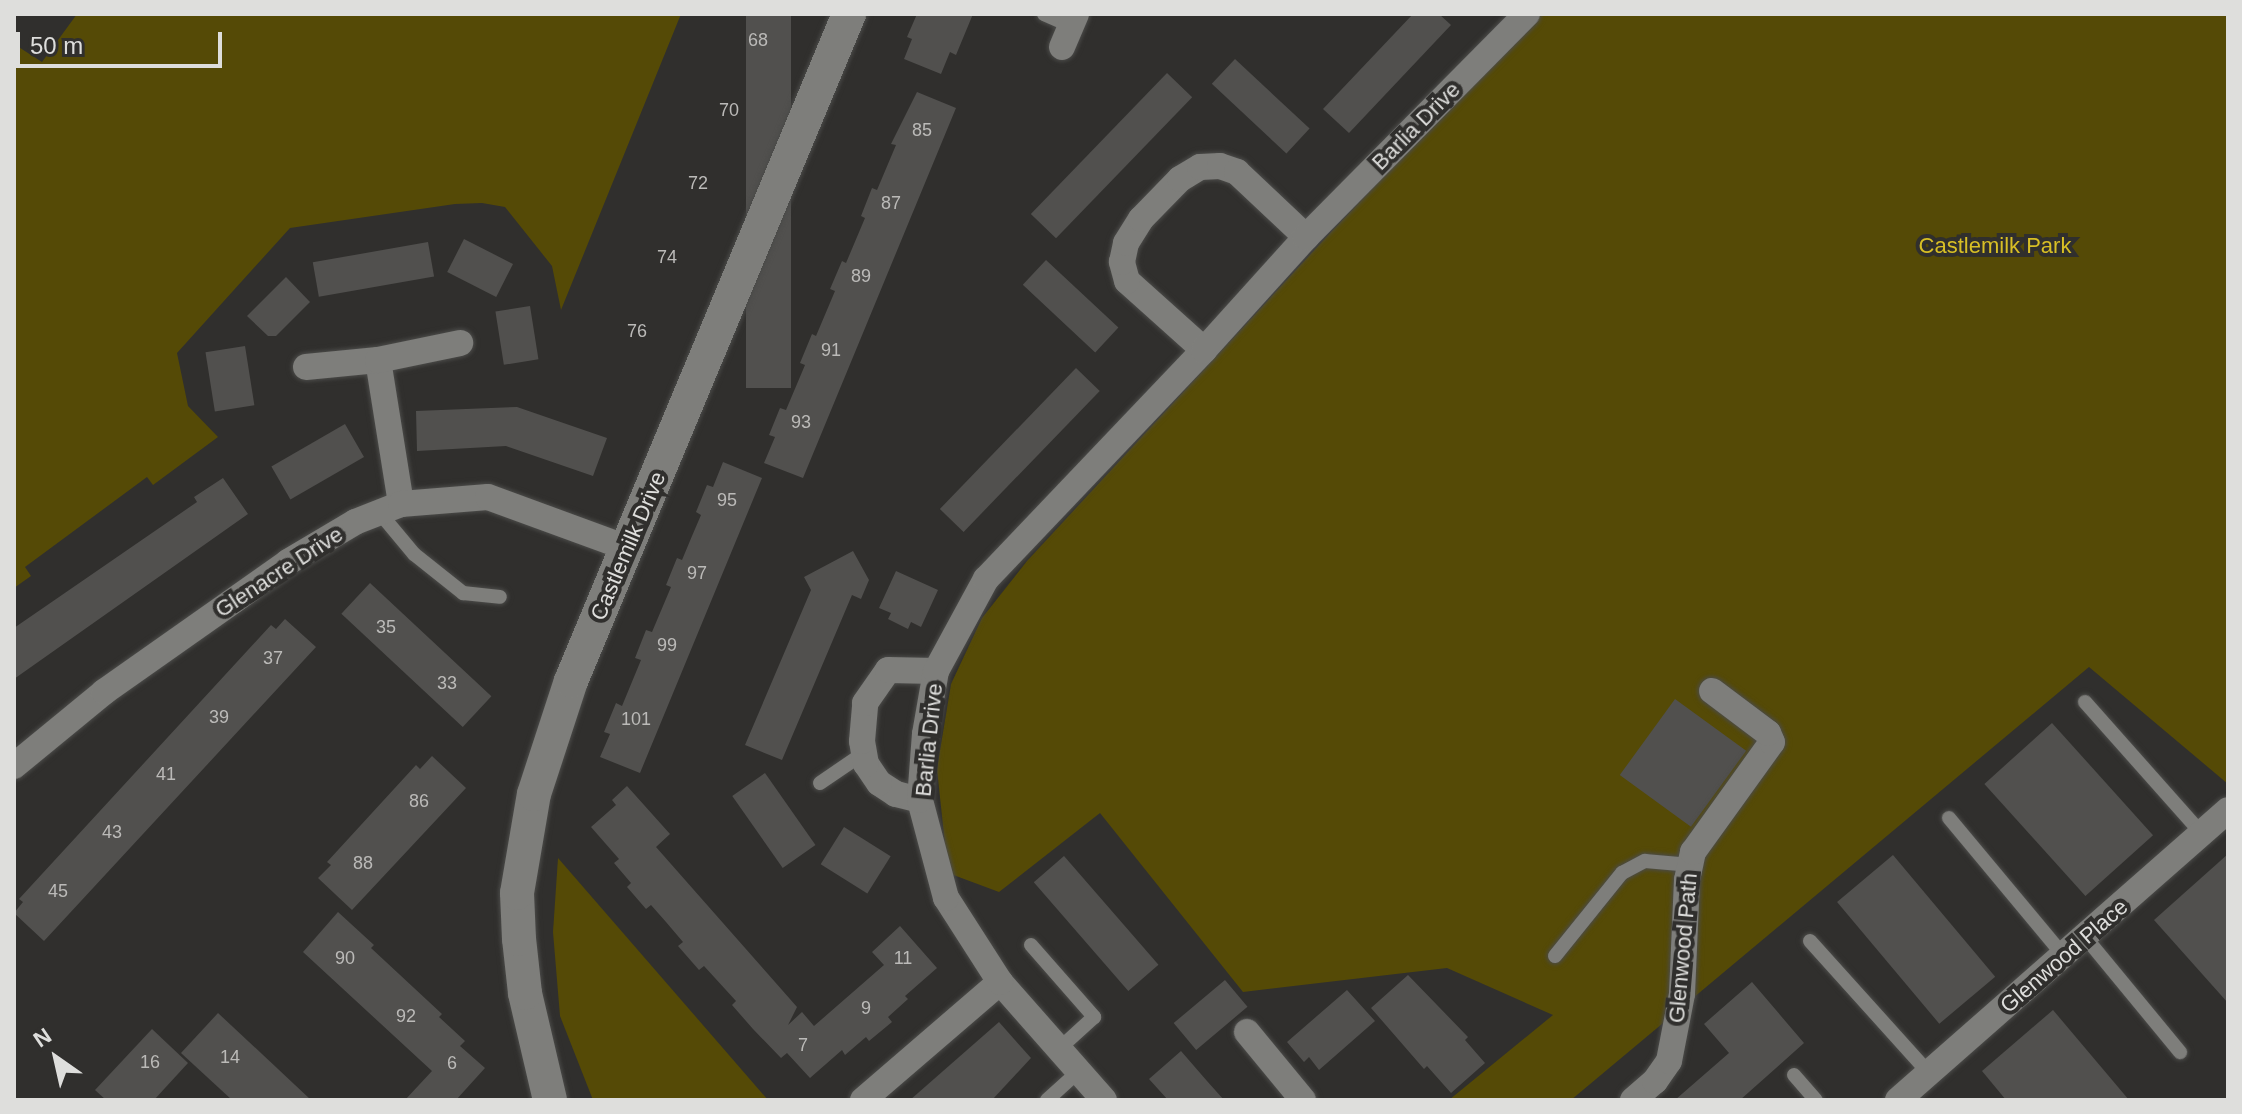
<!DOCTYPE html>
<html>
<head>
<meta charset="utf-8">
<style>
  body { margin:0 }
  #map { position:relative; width:2242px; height:1114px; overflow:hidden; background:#302f2d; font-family:Arial,sans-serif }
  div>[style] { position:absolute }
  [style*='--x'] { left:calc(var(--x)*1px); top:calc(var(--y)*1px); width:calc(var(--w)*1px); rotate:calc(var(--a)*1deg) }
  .green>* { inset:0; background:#554a06 }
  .building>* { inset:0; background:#51504e; transform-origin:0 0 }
  .roads { filter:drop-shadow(0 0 2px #4b4b49) drop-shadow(0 0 2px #4b4b49) }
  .service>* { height:14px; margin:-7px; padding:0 7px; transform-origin:7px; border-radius:7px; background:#7e7e7b }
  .minor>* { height:26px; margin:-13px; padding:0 13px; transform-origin:13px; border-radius:13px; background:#7e7e7b }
  .tertiary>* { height:34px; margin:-17px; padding:0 17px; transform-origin:17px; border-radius:17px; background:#7e7e7b }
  span { translate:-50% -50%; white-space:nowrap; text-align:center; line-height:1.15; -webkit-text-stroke:8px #302f2d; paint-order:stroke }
  .number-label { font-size:18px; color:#bbbab8 }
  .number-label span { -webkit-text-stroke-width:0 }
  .street-label { font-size:22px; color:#dededc }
  .park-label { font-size:22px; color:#d8bf25 }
  .frame { position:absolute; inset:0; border:16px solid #dededc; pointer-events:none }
  .north { position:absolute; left:16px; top:1018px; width:80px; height:80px; -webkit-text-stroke:6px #302f2d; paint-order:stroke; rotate:326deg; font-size:22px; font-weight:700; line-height:32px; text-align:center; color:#dededc }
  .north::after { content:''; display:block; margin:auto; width:28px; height:36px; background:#dededc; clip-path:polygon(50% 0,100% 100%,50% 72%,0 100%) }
  .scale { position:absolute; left:16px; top:32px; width:206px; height:36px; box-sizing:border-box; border:4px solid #dededc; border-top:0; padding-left:10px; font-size:24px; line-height:28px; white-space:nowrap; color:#dededc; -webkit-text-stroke:6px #302f2d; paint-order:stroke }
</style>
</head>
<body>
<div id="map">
  <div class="green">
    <div style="clip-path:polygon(77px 14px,681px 14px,561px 310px,552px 266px,505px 207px,482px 203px,455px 204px,290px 228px,177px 353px,188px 406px,218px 437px,153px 485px,147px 477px,25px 567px,31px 576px,14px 588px,14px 44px,42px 62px)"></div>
    <div style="clip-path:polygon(1539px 14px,2228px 14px,2228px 784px,2089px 667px,1571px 1100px,1449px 1100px,1553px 1015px,1447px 968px,1243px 992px,1100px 813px,999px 892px,948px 873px,937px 769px,951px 684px,982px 618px,1027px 561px,1332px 231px)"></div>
    <div style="clip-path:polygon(558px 858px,768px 1100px,593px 1100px,560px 1016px,553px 932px)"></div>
  </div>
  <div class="building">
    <div style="left:746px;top:14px;width:45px;height:374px"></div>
    <div style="clip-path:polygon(917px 14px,973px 14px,956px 55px,950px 52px,941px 74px,904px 59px,912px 39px,907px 37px)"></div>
    <div style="clip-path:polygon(1413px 14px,1439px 14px,1451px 25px,1349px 133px,1323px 109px)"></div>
    <div style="left:1235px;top:59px;width:102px;height:34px;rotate:43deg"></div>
    <div style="left:1167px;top:73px;width:35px;height:196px;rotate:44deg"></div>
    <div style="clip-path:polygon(917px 92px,956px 108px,803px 478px,764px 463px,775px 437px,769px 435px,780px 408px,786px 410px,805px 365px,800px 363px,812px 334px,816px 336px,835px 291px,830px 289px,842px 261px,846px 263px,865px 218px,861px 216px,872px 188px,877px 190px,896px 145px,891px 144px)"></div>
    <div style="left:464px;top:239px;width:55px;height:37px;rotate:27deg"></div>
    <div style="left:428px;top:242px;width:35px;height:117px;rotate:80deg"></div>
    <div style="left:1046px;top:260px;width:99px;height:34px;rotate:43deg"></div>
    <div style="clip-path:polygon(286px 277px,310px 302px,276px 336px,268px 336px,247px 316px)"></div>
    <div style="left:530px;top:306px;width:54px;height:35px;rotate:81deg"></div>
    <div style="left:245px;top:346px;width:60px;height:40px;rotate:81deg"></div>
    <div style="left:1076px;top:368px;width:33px;height:196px;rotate:44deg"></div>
    <div style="clip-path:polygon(517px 407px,607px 438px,593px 476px,506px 446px,417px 451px,416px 411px)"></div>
    <div style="left:345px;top:424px;width:38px;height:85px;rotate:60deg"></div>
    <div style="clip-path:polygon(723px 462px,762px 478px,640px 773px,600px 757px,610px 734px,604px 732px,616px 703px,622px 706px,641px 660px,635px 658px,646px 630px,652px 632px,671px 587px,666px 585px,677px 558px,682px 560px,692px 536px,701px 515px,696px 512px,707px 485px,713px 487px)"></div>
    <div style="clip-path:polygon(223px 478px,248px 514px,14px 679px,14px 628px,197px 502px,194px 497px)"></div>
    <div style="clip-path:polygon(853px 551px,869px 580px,861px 599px,852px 595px,782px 760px,745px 745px,811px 590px,804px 577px)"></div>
    <div style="clip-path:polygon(896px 571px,938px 590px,921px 627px,911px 622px,908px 629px,888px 619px,891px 613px,879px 608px)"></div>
    <div style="left:370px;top:583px;width:166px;height:42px;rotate:43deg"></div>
    <div style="clip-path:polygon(285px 619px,316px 647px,44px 941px,14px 913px,23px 902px,19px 899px,271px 625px,276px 629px)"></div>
    <div style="left:1675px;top:699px;width:88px;height:94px;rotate:36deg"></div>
    <div style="left:2052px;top:723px;width:151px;height:91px;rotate:48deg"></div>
    <div style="clip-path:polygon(432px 756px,466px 788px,352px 910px,318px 878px,331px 865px,327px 862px,416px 765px,420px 769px)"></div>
    <div style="left:765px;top:773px;width:88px;height:40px;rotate:55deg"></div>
    <div style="clip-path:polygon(627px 786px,670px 834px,656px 847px,797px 1007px,788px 1025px,802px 1012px,814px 1026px,884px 965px,872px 952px,900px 926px,937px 968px,905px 996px,908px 999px,888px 1017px,892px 1022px,869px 1041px,866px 1037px,845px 1055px,842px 1050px,810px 1078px,787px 1053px,781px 1058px,753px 1029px,732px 1005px,736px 1001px,704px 966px,699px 970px,678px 946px,683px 942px,666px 922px,651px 905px,646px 909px,627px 887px,631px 883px,614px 863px,619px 859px,591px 827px,616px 805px,612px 800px)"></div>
    <div style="left:844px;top:827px;width:55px;height:44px;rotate:32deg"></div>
    <div style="clip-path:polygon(2228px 854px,2228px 1003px,2154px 920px)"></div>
    <div style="left:1893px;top:855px;width:159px;height:73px;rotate:50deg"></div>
    <div style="left:1064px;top:856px;width:144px;height:40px;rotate:49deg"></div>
    <div style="clip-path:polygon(338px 912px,374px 945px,371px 948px,442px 1014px,439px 1017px,465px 1041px,460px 1046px,485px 1068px,456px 1100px,405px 1100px,432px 1071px,303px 952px)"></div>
    <div style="clip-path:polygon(1408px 975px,1468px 1037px,1465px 1040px,1485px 1063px,1451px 1093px,1427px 1066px,1424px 1069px,1371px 1008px)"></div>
    <div style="left:1225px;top:980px;width:35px;height:67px;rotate:50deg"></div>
    <div style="clip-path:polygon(1752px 982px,1804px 1043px,1740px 1100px,1675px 1100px,1729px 1053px,1704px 1024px)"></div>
    <div style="clip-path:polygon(1347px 990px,1375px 1021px,1319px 1070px,1309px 1057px,1304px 1062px,1287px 1042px)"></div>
    <div style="clip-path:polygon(2053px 1010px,2129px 1100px,2006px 1100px,1982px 1071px)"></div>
    <div style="clip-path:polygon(218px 1013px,278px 1069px,311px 1100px,232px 1100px,181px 1053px)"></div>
    <div style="clip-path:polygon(999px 1022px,1031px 1058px,992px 1100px,910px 1100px)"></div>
    <div style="clip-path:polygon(152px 1029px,188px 1063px,154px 1100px,106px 1100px,95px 1090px)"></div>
    <div style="clip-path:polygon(1181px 1051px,1207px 1081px,1224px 1100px,1168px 1100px,1149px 1079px)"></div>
  </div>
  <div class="roads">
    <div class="service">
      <div style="--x:1044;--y:14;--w:30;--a:24"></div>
      <div style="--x:379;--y:512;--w:55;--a:50.2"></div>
      <div style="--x:414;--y:554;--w:63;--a:38.5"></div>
      <div style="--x:463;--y:593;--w:37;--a:6"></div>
      <div style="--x:2085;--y:702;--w:176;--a:48.4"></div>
      <div style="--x:820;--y:783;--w:53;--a:-34.3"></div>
      <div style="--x:1949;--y:818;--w:181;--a:50.2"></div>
      <div style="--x:2086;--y:938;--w:148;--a:50.5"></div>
      <div style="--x:1810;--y:941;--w:178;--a:48"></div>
      <div style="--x:1031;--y:945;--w:96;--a:48.8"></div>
      <div style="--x:1094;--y:1017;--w:47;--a:137.6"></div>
      <div style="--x:1555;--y:956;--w:107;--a:-51.1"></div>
      <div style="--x:1622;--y:873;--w:26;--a:-28"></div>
      <div style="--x:1645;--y:861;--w:46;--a:5"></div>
      <div style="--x:1794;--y:1075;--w:33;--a:49"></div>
      <div style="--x:1047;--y:1100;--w:43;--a:-42.2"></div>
    </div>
    <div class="minor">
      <div style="--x:1062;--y:47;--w:36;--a:-67"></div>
      <div style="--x:1204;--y:350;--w:103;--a:-138.1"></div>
      <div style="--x:1127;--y:281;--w:20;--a:-105"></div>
      <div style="--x:1122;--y:262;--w:19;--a:-78"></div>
      <div style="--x:1126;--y:243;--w:28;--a:-58"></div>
      <div style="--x:1141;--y:219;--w:56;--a:-45.7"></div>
      <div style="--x:1180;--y:179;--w:23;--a:-31"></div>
      <div style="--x:1200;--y:167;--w:20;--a:-3"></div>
      <div style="--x:1220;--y:166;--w:18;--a:19"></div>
      <div style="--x:1237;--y:172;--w:95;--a:43.3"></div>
      <div style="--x:378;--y:360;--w:146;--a:80.9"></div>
      <div style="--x:306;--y:367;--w:72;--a:-5.6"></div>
      <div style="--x:378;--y:360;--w:84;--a:-11.7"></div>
      <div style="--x:14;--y:766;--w:117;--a:-39.4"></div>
      <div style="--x:104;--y:692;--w:225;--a:-35.2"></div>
      <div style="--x:288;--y:562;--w:78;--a:-30.8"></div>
      <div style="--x:355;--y:522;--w:49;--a:-21.4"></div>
      <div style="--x:401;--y:504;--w:87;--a:-4.6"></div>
      <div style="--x:488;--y:497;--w:148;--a:20.1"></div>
      <div style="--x:920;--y:800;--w:25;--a:-166"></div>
      <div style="--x:896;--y:794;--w:20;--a:-147"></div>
      <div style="--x:879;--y:783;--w:23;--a:-124"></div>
      <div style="--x:866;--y:764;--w:23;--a:-100"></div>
      <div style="--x:862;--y:741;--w:38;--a:-85"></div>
      <div style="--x:865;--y:703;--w:40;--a:-55.1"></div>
      <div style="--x:888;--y:670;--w:48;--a:1.2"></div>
      <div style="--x:1000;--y:982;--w:157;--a:48.6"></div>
      <div style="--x:1247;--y:1032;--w:88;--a:50.5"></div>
      <div style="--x:863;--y:1100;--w:181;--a:-40.7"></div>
      <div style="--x:1000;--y:982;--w:100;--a:-122.7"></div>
      <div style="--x:946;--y:898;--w:101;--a:-104.9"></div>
      <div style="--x:920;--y:800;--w:66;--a:-85.7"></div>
      <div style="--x:925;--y:734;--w:64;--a:-80.1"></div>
      <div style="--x:936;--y:671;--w:105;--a:-61.5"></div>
      <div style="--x:986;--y:579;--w:316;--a:-46.4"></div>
      <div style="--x:1204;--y:350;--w:152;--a:-47.9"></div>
      <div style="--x:1306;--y:237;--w:314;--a:-45.3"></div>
      <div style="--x:1633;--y:1100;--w:29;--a:-41"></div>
      <div style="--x:1655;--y:1081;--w:24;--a:-55"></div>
      <div style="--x:1669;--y:1061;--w:68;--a:-79"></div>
      <div style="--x:1682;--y:994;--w:114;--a:-87.5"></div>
      <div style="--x:1687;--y:880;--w:29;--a:-78"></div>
      <div style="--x:1693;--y:852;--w:135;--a:-54.3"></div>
      <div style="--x:1772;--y:742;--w:10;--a:-114"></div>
      <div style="--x:1768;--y:733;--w:70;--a:-143.1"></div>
      <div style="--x:1898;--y:1100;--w:439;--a:-41.3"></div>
    </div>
    <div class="tertiary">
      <div style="--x:550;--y:1100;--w:110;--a:-103.2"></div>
      <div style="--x:525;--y:993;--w:54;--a:-96.3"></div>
      <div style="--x:519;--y:939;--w:46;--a:-92.5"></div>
      <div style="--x:517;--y:893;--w:100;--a:-80.3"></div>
      <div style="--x:534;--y:794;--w:119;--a:-71.9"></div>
      <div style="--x:571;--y:681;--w:723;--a:-67.37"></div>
    </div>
  </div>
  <div class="number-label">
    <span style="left:758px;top:40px">68</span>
    <span style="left:729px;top:110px">70</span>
    <span style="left:922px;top:130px">85</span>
    <span style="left:698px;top:183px">72</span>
    <span style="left:891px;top:203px">87</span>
    <span style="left:667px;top:257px">74</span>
    <span style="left:861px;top:276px">89</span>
    <span style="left:637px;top:331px">76</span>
    <span style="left:831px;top:350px">91</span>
    <span style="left:801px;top:422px">93</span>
    <span style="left:727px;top:500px">95</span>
    <span style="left:697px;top:573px">97</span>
    <span style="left:386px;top:627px">35</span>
    <span style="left:667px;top:645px">99</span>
    <span style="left:273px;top:658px">37</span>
    <span style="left:447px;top:683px">33</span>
    <span style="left:219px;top:717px">39</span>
    <span style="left:636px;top:719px">101</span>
    <span style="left:166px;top:774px">41</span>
    <span style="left:419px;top:801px">86</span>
    <span style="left:112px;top:832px">43</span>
    <span style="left:363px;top:863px">88</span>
    <span style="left:58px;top:891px">45</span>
    <span style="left:345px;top:958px">90</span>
    <span style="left:903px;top:958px">11</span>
    <span style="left:866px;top:1008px">9</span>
    <span style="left:406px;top:1016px">92</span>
    <span style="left:803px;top:1045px">7</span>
    <span style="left:230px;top:1057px">14</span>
    <span style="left:150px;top:1062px">16</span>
    <span style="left:452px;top:1063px">6</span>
  </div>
  <div class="street-label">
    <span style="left:1416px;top:126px;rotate:-45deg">Barlia Drive</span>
    <span style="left:628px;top:546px;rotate:-67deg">Castlemilk Drive</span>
    <span style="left:279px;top:572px;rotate:-33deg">Glenacre Drive</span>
    <span style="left:929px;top:740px;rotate:-84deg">Barlia Drive</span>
    <span style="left:1683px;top:948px;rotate:-85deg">Glenwood Path</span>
    <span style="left:2064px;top:956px;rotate:-41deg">Glenwood Place</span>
  </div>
  <div class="park-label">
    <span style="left:1995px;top:246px">Castlemilk Park</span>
  </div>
  <div class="frame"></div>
  <div class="north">N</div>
  <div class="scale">50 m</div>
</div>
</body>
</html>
